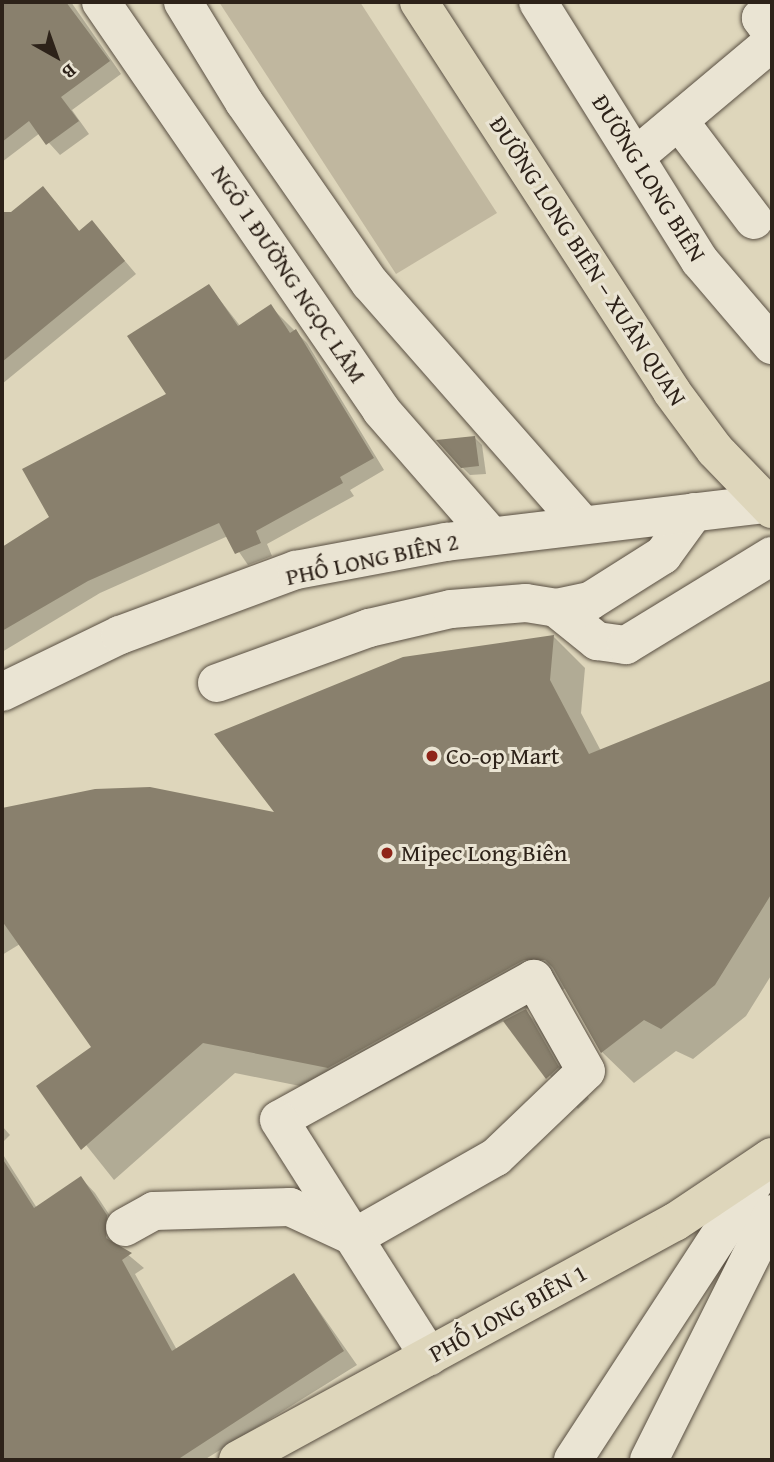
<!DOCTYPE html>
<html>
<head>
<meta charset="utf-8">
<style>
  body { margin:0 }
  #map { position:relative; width:774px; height:1462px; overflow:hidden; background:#ded6bb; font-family:"Gentium Book Plus",serif }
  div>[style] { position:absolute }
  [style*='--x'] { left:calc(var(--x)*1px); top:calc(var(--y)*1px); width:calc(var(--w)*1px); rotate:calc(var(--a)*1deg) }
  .green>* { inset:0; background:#c0b79f }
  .shadow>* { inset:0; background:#0003 }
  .building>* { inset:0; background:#89806d }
  .roads { filter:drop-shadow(0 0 2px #594f42) drop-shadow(0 0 2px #594f42) }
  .minor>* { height:38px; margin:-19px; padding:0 19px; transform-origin:19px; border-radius:19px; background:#eae4d3 }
  .major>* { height:38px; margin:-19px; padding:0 19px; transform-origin:19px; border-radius:19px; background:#ded6bb }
  .dots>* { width:19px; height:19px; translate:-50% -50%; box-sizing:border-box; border:4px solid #eae4d3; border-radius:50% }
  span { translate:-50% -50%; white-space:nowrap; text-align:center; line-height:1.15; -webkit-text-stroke:6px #eae4d3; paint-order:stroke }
  .street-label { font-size:24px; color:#2d2219 }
  .poi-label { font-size:24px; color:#2d2219 }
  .left { translate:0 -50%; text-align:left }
  .frame { position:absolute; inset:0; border:4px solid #2d2219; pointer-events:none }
  .north { position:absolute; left:21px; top:21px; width:70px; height:70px; -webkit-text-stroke:5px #eae4d3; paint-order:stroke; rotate:140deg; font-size:19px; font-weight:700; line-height:28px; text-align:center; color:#2d2219 }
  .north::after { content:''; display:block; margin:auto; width:24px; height:32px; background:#2d2219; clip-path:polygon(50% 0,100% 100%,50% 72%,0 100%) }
</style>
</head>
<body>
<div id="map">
  <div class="green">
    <div style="clip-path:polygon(219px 2px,360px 2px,497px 213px,396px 274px)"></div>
  </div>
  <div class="shadow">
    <div style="clip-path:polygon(2px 2px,71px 2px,121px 74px,72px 110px,89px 134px,60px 155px,40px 133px,2px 162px)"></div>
    <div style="clip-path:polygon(55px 201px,80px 232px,92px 222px,136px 274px,2px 384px,2px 219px)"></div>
    <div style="clip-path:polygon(209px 286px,241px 327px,271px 307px,307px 343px,384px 470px,350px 490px,354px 496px,267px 544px,272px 556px,248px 565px,228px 536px,100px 593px,2px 652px,2px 548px,52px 518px,168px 395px)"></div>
    <div style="clip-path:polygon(475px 438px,482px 445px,486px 474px,470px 475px,462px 467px)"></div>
    <div style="clip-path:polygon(554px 637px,585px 668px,581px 713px,601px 751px,772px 682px,772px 974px,746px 1016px,693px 1059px,676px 1051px,634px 1083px,602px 1052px,566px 988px,524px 1010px,556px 1042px,589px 1099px,578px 1109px,504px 1021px,360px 1098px,235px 1073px,114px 1180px,39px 1086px,94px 1047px,20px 944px,2px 955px,2px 810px,95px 790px,278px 814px)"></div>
    <div style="clip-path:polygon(2px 1126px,10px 1135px,2px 1143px)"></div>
    <div style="clip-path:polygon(2px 1153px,37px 1208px,81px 1178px,95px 1193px,120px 1231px,120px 1248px,144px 1268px,135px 1274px,177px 1350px,294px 1275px,357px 1365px,204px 1460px,2px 1460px)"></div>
  </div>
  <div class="building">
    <div style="clip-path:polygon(2px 2px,66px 2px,110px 61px,61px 97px,79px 121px,46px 145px,29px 121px,2px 142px)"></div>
    <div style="clip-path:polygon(43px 186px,79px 231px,92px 220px,125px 261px,2px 362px,2px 212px,11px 212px)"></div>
    <div style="clip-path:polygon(209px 284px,238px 326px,271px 304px,290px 333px,296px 329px,374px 458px,340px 477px,343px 483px,256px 531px,261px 543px,235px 554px,219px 523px,88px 581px,2px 631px,2px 547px,49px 517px,22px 469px,166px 394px,127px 336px)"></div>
    <div style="clip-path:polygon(475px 436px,479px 466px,461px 468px,436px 440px)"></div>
    <div style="clip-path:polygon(554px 635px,550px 680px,589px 754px,772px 680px,772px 893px,715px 985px,661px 1029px,644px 1020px,601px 1053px,553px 968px,545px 960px,524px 960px,328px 1068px,203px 1043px,81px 1150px,36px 1086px,91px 1047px,2px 921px,2px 808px,95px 789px,150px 787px,274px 812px,214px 734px,403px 657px)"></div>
    <div style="clip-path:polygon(526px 1009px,559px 1067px,546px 1079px,503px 1021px)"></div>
    <div style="clip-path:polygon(2px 1158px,34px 1208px,81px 1176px,107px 1215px,106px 1238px,132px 1253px,122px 1260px,172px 1351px,294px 1273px,344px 1351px,177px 1460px,2px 1460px)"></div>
  </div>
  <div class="roads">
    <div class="minor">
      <div style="--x:101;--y:2;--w:495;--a:55.5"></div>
      <div style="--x:381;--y:410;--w:167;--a:48.9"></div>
      <div style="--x:183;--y:2;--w:117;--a:58.6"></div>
      <div style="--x:244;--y:102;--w:221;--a:55.2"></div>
      <div style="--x:370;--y:283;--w:321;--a:48.7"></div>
      <div style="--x:538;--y:2;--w:305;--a:58"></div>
      <div style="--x:700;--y:261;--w:111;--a:49.4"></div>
      <div style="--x:772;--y:8;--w:15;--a:138"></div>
      <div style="--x:761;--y:18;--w:19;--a:55"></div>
      <div style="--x:679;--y:121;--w:124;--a:52.9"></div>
      <div style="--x:635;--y:157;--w:179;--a:-40"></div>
      <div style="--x:556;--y:608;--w:35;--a:-12"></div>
      <div style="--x:590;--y:601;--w:86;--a:-32.2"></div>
      <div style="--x:663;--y:555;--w:53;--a:-54.2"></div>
      <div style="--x:217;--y:683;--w:162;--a:-19.9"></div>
      <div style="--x:369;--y:628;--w:84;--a:-13"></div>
      <div style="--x:451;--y:609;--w:75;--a:-4.6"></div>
      <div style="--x:526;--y:603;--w:30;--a:9"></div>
      <div style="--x:556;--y:608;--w:53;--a:38.8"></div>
      <div style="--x:597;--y:641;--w:29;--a:8"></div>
      <div style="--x:626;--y:645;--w:171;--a:-31.4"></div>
      <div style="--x:2;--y:692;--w:131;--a:-25.8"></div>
      <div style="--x:120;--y:635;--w:188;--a:-20.3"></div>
      <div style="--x:296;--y:570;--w:153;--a:-10.6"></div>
      <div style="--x:446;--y:542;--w:320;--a:-6.8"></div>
      <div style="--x:125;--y:1227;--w:33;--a:-29"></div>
      <div style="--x:154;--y:1211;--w:136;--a:-1.7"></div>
      <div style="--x:290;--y:1207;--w:72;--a:24.8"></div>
      <div style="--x:355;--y:1237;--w:162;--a:-29.6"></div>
      <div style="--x:496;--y:1157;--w:124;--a:-43.7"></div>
      <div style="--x:586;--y:1071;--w:106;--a:-119.5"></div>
      <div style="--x:534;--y:979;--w:291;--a:151.1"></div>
      <div style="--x:279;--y:1120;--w:280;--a:57.6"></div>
      <div style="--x:573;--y:1460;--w:359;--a:-56.9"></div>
      <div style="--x:649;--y:1460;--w:275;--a:-63.4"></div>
    </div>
    <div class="major">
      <div style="--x:419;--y:2;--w:465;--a:57"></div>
      <div style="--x:672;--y:392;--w:72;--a:53.4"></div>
      <div style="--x:715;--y:450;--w:82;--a:46"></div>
      <div style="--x:238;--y:1460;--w:498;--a:-28.6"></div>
      <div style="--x:675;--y:1222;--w:117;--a:-33.8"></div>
    </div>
  </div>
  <div class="dots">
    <div style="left:432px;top:756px;background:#8f2418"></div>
    <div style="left:387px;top:853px;background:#8f2418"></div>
  </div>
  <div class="street-label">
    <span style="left:649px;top:178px;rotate:58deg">ĐƯỜNG LONG BIÊN</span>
    <span style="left:588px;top:261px;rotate:57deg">ĐƯỜNG LONG BIÊN – XUÂN QUAN</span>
    <span style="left:289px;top:274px;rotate:56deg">NGÕ 1 ĐƯỜNG NGỌC LÂM</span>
    <span style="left:372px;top:559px;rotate:-12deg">PHỐ LONG BIÊN 2</span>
    <span style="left:508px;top:1313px;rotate:-29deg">PHỐ LONG BIÊN 1</span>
  </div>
  <div class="poi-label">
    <span class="left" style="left:446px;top:756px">Co-op Mart</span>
    <span class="left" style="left:401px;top:853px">Mipec Long Biên</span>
  </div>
  <div class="frame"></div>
  <div class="north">B</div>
</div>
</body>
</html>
